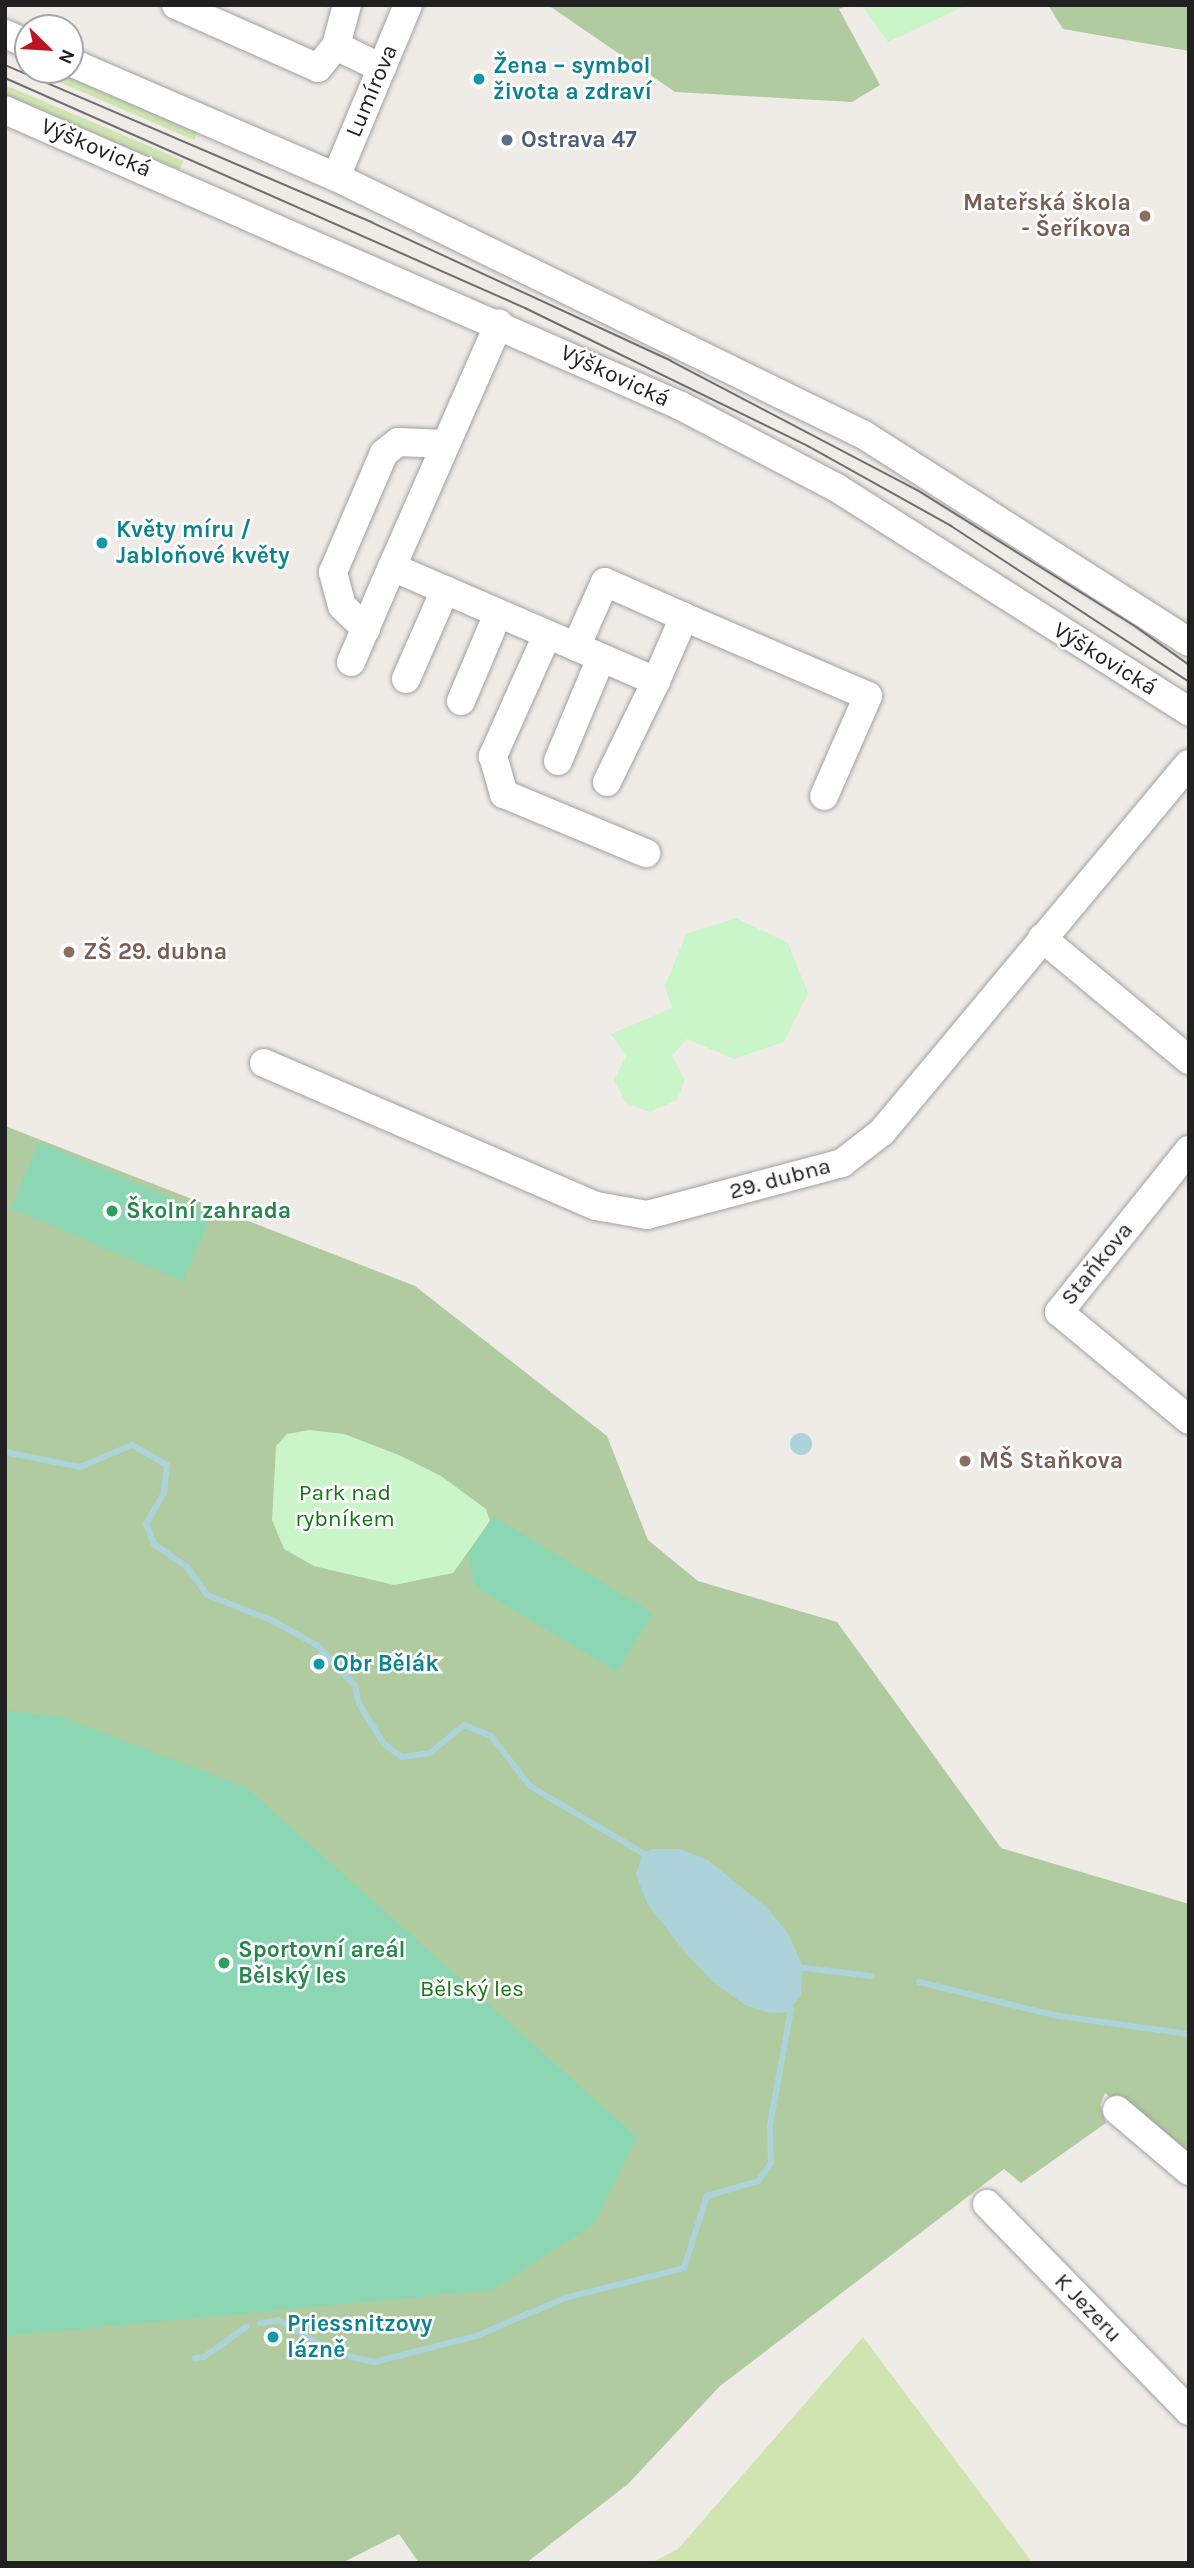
<!DOCTYPE html>
<html>
<head>
<meta charset="utf-8">
<style>
  body { margin:0 }
  #map { position:relative; width:1194px; height:2568px; overflow:hidden; background:#efece7; font-family:Karla,sans-serif }
  div>[style] { position:absolute }
  [style*='--x'] { left:calc(var(--x)*1px); top:calc(var(--y)*1px); width:calc(var(--w)*1px); rotate:calc(var(--a)*1deg) }
  .grass>* { inset:0; background:#d0e4b2; transform-origin:0 0 }
  .forest>* { inset:0; background:#b0cb9f }
  .park>* { inset:0; background:#c9f5c8 }
  .pitch>* { inset:0; background:#8cd7b3; transform-origin:0 0 }
  .water>* { inset:0; background:#abd3d9 }
  .round { border-radius:50% }
  .stream>* { height:6px; margin:-3px; padding:0 3px; transform-origin:3px; border-radius:3px; background:#abd3d9 }
  .roads { filter:drop-shadow(0 0 2px #a1a1a1) drop-shadow(0 0 2px #a1a1a1) }
  .minor>* { height:28px; margin:-14px; padding:0 14px; transform-origin:14px; border-radius:14px; background:#fff }
  .tram>* { height:2px; margin:-1px; padding:0 1px; transform-origin:1px; border-radius:1px; background:#6e6e6e }
  .dots>* { width:19px; height:19px; translate:-50% -50%; box-sizing:border-box; border:4px solid #fff; border-radius:50% }
  span { translate:-50% -50%; white-space:nowrap; text-align:center; line-height:1.15; -webkit-text-stroke:5px #fff; paint-order:stroke }
  .culture-label { font-size:23px; color:#0d838f; font-weight:700 }
  .left { translate:0 -50%; text-align:left }
  .street-label { font-size:23px; color:#202020 }
  .service-label { font-size:23px; color:#4e5e75; font-weight:700 }
  .education-label { font-size:23px; color:#785e54; font-weight:700 }
  .right { translate:-100% -50%; text-align:right }
  .leisure-label { font-size:23px; color:#27864d; font-weight:700 }
  .park-label { font-size:23px; color:#187516 }
  .frame { position:absolute; inset:0; border:7px solid #202020; pointer-events:none }
  .north { position:absolute; left:14px; top:14px; width:70px; height:70px; box-sizing:border-box; background:#fff; border:2px solid #a6a6a6; border-radius:50%; rotate:114deg; font-size:19px; font-weight:700; line-height:28px; text-align:center; color:#202020 }
  .north::after { content:''; display:block; margin:auto; width:24px; height:32px; background:#bd1323; clip-path:polygon(50% 0,100% 100%,50% 72%,0 100%) }
</style>
</head>
<body>
<div id="map">
  <div class="grass">
    <div style="clip-path:polygon(31px 70px,55px 70px,197px 132px,194px 140px)"></div>
    <div style="left:5px;top:85px;width:194px;height:10px;rotate:23deg"></div>
    <div style="clip-path:polygon(863px 2337px,1033px 2563px,651px 2563px,678px 2549px)"></div>
  </div>
  <div class="forest">
    <div style="clip-path:polygon(548px 5px,849px 5px,839px 9px,880px 85px,852px 102px,675px 92px)"></div>
    <div style="clip-path:polygon(1048px 5px,1189px 5px,1189px 51px,1063px 29px)"></div>
    <div style="clip-path:polygon(5px 1126px,415px 1286px,607px 1436px,648px 1540px,698px 1581px,837px 1622px,1001px 1848px,1189px 1904px,1189px 2160px,1105px 2093px,1100px 2105px,1106px 2123px,1021px 2183px,1004px 2169px,720px 2386px,628px 2484px,526px 2563px,419px 2563px,399px 2534px,342px 2563px,5px 2563px)"></div>
  </div>
  <div class="park">
    <div style="clip-path:polygon(869px 5px,967px 5px,888px 42px,863px 7px)"></div>
    <div style="clip-path:polygon(736px 918px,788px 943px,808px 993px,784px 1042px,734px 1059px,687px 1039px,672px 1056px,685px 1080px,677px 1100px,650px 1112px,626px 1103px,614px 1080px,626px 1056px,611px 1034px,672px 1008px,665px 986px,686px 934px)"></div>
    <div style="clip-path:polygon(309px 1430px,344px 1434px,399px 1455px,441px 1476px,486px 1509px,490px 1521px,453px 1573px,394px 1585px,314px 1566px,284px 1549px,272px 1520px,276px 1446px,287px 1434px)"></div>
  </div>
  <div class="pitch">
    <div style="left:39px;top:1142px;width:187px;height:72px;rotate:23deg"></div>
    <div style="clip-path:polygon(493px 1516px,653px 1613px,617px 1672px,475px 1587px,468px 1555px)"></div>
    <div style="clip-path:polygon(5px 1710px,62px 1717px,247px 1788px,637px 2137px,594px 2224px,492px 2290px,5px 2336px)"></div>
  </div>
  <div class="water">
    <div class="round" style="left:790px;top:1433px;width:22px;height:22px"></div>
    <div style="clip-path:polygon(652px 1849px,680px 1849px,708px 1860px,767px 1908px,788px 1933px,803px 1967px,801px 1994px,788px 2012px,769px 2013px,745px 2005px,713px 1982px,683px 1950px,647px 1903px,636px 1874px,643px 1853px)"></div>
  </div>
  <div class="stream">
    <div style="--x:5;--y:1452;--w:76;--a:11.3"></div>
    <div style="--x:80;--y:1467;--w:56;--a:-22.9"></div>
    <div style="--x:132;--y:1445;--w:40;--a:29.7"></div>
    <div style="--x:167;--y:1465;--w:28;--a:96"></div>
    <div style="--x:164;--y:1493;--w:36;--a:120"></div>
    <div style="--x:146;--y:1524;--w:22;--a:68"></div>
    <div style="--x:154;--y:1544;--w:40;--a:34.9"></div>
    <div style="--x:187;--y:1567;--w:34;--a:54"></div>
    <div style="--x:207;--y:1595;--w:69;--a:21.3"></div>
    <div style="--x:271;--y:1620;--w:52;--a:28.5"></div>
    <div style="--x:317;--y:1645;--w:56;--a:47.2"></div>
    <div style="--x:355;--y:1686;--w:18;--a:77"></div>
    <div style="--x:359;--y:1704;--w:47;--a:58"></div>
    <div style="--x:384;--y:1744;--w:22;--a:36"></div>
    <div style="--x:402;--y:1757;--w:28;--a:-8"></div>
    <div style="--x:430;--y:1753;--w:44;--a:-39.5"></div>
    <div style="--x:464;--y:1725;--w:29;--a:22"></div>
    <div style="--x:491;--y:1736;--w:63;--a:52"></div>
    <div style="--x:530;--y:1786;--w:139;--a:30.8"></div>
    <div style="--x:797;--y:1967;--w:75;--a:6.9"></div>
    <div style="--x:919;--y:1982;--w:138;--a:13.8"></div>
    <div style="--x:1053;--y:2015;--w:137;--a:8"></div>
    <div style="--x:260;--y:2323;--w:18;--a:-9"></div>
    <div style="--x:278;--y:2320;--w:66;--a:30.1"></div>
    <div style="--x:335;--y:2353;--w:41;--a:12.7"></div>
    <div style="--x:375;--y:2362;--w:104;--a:-14.4"></div>
    <div style="--x:476;--y:2336;--w:97;--a:-23.1"></div>
    <div style="--x:565;--y:2298;--w:123;--a:-14.1"></div>
    <div style="--x:684;--y:2268;--w:76;--a:-72.3"></div>
    <div style="--x:707;--y:2196;--w:53;--a:-16.4"></div>
    <div style="--x:758;--y:2181;--w:22;--a:-54"></div>
    <div style="--x:771;--y:2163;--w:38;--a:-92"></div>
    <div style="--x:770;--y:2125;--w:118;--a:-79.7"></div>
    <div style="--x:195;--y:2358;--w:9;--a:-6"></div>
    <div style="--x:204;--y:2357;--w:52;--a:-35.5"></div>
  </div>
  <div class="roads">
    <div class="minor">
      <div style="--x:176;--y:5;--w:155;--a:23.9"></div>
      <div style="--x:318;--y:68;--w:28;--a:-51"></div>
      <div style="--x:336;--y:46;--w:51;--a:25.6"></div>
      <div style="--x:5;--y:34;--w:25;--a:23"></div>
      <div style="--x:336;--y:46;--w:42;--a:-75"></div>
      <div style="--x:70;--y:62;--w:290;--a:23.4"></div>
      <div style="--x:336;--y:177;--w:588;--a:26.04"></div>
      <div style="--x:864;--y:435;--w:385;--a:32.5"></div>
      <div style="--x:5;--y:110;--w:738;--a:23.65"></div>
      <div style="--x:681;--y:406;--w:176;--a:27.7"></div>
      <div style="--x:837;--y:488;--w:417;--a:32.4"></div>
      <div style="--x:336;--y:177;--w:186;--a:-67.3"></div>
      <div style="--x:392;--y:567;--w:266;--a:-66.3"></div>
      <div style="--x:366;--y:629;--w:33;--a:-136"></div>
      <div style="--x:342;--y:606;--w:35;--a:-105"></div>
      <div style="--x:333;--y:572;--w:129;--a:-66.8"></div>
      <div style="--x:384;--y:453;--w:18;--a:-38"></div>
      <div style="--x:398;--y:442;--w:47;--a:2.4"></div>
      <div style="--x:547;--y:635;--w:133;--a:114.1"></div>
      <div style="--x:493;--y:756;--w:40;--a:74"></div>
      <div style="--x:504;--y:794;--w:154;--a:22.6"></div>
      <div style="--x:576;--y:647;--w:71;--a:-66"></div>
      <div style="--x:605;--y:582;--w:86;--a:23.9"></div>
      <div style="--x:351;--y:662;--w:103;--a:-66.7"></div>
      <div style="--x:392;--y:567;--w:288;--a:23.4"></div>
      <div style="--x:656;--y:681;--w:70;--a:-66.4"></div>
      <div style="--x:684;--y:617;--w:200;--a:23.2"></div>
      <div style="--x:868;--y:696;--w:109;--a:113.7"></div>
      <div style="--x:406;--y:679;--w:97;--a:-66.3"></div>
      <div style="--x:461;--y:701;--w:95;--a:-67"></div>
      <div style="--x:558;--y:761;--w:112;--a:-67.3"></div>
      <div style="--x:607;--y:782;--w:112;--a:-64.1"></div>
      <div style="--x:1042;--y:938;--w:191;--a:39.7"></div>
      <div style="--x:264;--y:1063;--w:361;--a:23.3"></div>
      <div style="--x:596;--y:1206;--w:52;--a:10"></div>
      <div style="--x:647;--y:1215;--w:202;--a:-14.9"></div>
      <div style="--x:842;--y:1163;--w:51;--a:-37.8"></div>
      <div style="--x:882;--y:1132;--w:479;--a:-50.2"></div>
      <div style="--x:1189;--y:1150;--w:208;--a:128.7"></div>
      <div style="--x:1059;--y:1312;--w:169;--a:39.7"></div>
      <div style="--x:1117;--y:2110;--w:94;--a:40.3"></div>
      <div style="--x:987;--y:2204;--w:289;--a:45.7"></div>
    </div>
  </div>
  <div class="tram">
    <div style="--x:5;--y:65;--w:400;--a:23.2"></div>
    <div style="--x:373;--y:223;--w:328;--a:24.8"></div>
    <div style="--x:671;--y:361;--w:278;--a:27.7"></div>
    <div style="--x:917;--y:490;--w:258;--a:32"></div>
    <div style="--x:1136;--y:627;--w:65;--a:35.6"></div>
    <div style="--x:5;--y:78;--w:569;--a:23.86"></div>
    <div style="--x:525;--y:308;--w:315;--a:26"></div>
    <div style="--x:808;--y:446;--w:164;--a:29.2"></div>
    <div style="--x:951;--y:526;--w:285;--a:33.2"></div>
  </div>
  <div class="dots">
    <div style="left:479px;top:79px;background:#0f9aa8"></div>
    <div style="left:507px;top:140px;background:#5c6f8a"></div>
    <div style="left:1145px;top:216px;background:#8d6e63"></div>
    <div style="left:102px;top:543px;background:#0f9aa8"></div>
    <div style="left:69px;top:952px;background:#8d6e63"></div>
    <div style="left:112px;top:1211px;background:#2e9e5b"></div>
    <div style="left:965px;top:1461px;background:#8d6e63"></div>
    <div style="left:319px;top:1664px;background:#0f9aa8"></div>
    <div style="left:224px;top:1963px;background:#2e9e5b"></div>
    <div style="left:273px;top:2337px;background:#0f9aa8"></div>
  </div>
  <div class="culture-label">
    <span class="left" style="left:493px;top:79px">Žena – symbol<br>života a zdraví</span>
    <span class="left" style="left:116px;top:543px">Květy míru /<br>Jabloňové květy</span>
    <span class="left" style="left:333px;top:1664px">Obr Bělák</span>
    <span class="left" style="left:287px;top:2337px">Priessnitzovy<br>lázně</span>
  </div>
  <div class="street-label">
    <span style="left:372px;top:91px;rotate:-67deg">Lumírova</span>
    <span style="left:96px;top:148px;rotate:23deg">Výškovická</span>
    <span style="left:615px;top:376px;rotate:25deg">Výškovická</span>
    <span style="left:1105px;top:659px;rotate:32deg">Výškovická</span>
    <span style="left:780px;top:1179px;rotate:-15deg">29. dubna</span>
    <span style="left:1097px;top:1264px;rotate:-51deg">Staňkova</span>
    <span style="left:1088px;top:2308px;rotate:46deg">K Jezeru</span>
  </div>
  <div class="service-label">
    <span class="left" style="left:521px;top:140px">Ostrava 47</span>
  </div>
  <div class="education-label">
    <span class="right" style="left:1131px;top:216px">Mateřská škola<br>- Šeříkova</span>
    <span class="left" style="left:83px;top:952px">ZŠ 29. dubna</span>
    <span class="left" style="left:979px;top:1461px">MŠ Staňkova</span>
  </div>
  <div class="leisure-label">
    <span class="left" style="left:126px;top:1211px">Školní zahrada</span>
    <span class="left" style="left:238px;top:1963px">Sportovní areál<br>Bělský les</span>
  </div>
  <div class="park-label">
    <span style="left:345px;top:1506px">Park nad<br>rybníkem</span>
    <span style="left:472px;top:1989px">Bělský les</span>
  </div>
  <div class="frame"></div>
  <div class="north">N</div>
</div>
</body>
</html>
